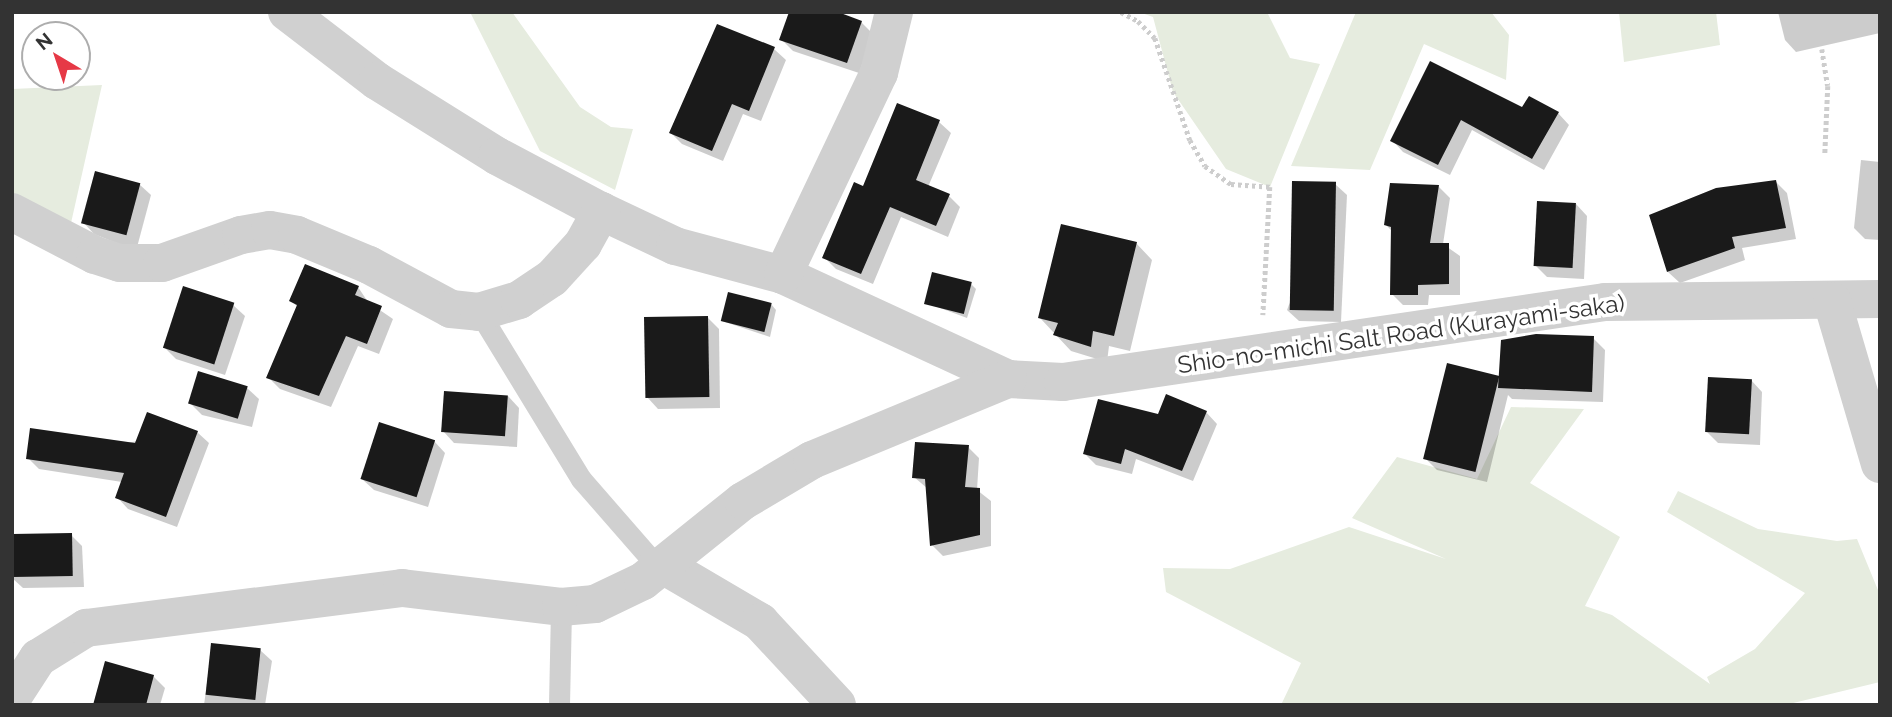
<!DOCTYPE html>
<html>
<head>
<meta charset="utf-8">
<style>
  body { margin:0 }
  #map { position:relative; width:1892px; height:717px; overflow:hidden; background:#fff; font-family:Raleway,sans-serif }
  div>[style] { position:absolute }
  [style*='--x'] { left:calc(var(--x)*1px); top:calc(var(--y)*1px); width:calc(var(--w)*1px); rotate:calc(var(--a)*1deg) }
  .green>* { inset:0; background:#e6ecdf }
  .shadow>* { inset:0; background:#0003 }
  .building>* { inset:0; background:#1a1a1a; transform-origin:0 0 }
  .path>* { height:4.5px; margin-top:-2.25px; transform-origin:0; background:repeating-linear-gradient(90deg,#cdcdcd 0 3.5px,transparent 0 7px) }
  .service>* { height:21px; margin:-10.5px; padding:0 10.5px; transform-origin:10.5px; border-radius:10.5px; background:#d0d0d0 }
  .minor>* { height:38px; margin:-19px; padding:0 19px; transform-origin:19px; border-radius:19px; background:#d0d0d0 }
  span { translate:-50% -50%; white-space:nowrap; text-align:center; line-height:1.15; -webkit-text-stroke:7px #fff; paint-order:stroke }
  .street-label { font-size:24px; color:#333 }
  .frame { position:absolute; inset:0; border:14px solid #333; pointer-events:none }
  .north { position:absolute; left:21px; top:21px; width:70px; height:70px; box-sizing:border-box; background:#fff; border:2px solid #adadad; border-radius:50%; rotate:321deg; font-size:19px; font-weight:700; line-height:28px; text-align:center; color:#333 }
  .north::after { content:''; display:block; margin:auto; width:24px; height:32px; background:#e63946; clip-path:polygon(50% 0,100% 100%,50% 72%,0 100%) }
</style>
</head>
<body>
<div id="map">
  <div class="green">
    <div style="clip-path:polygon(470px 12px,512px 12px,580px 107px,611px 127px,633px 129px,615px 190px,540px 151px)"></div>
    <div style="clip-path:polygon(1139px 12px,1267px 12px,1290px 58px,1320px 64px,1270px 187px,1226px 169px,1173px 92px,1153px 17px)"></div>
    <div style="clip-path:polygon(1356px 12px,1491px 12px,1509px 35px,1506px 80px,1424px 44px,1370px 170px,1291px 166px)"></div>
    <div style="clip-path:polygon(1619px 12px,1716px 12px,1720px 45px,1624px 62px)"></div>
    <div style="clip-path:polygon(102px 85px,71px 223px,12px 201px,12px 89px)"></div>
    <div style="clip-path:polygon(1511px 407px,1584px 409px,1530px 483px,1620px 537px,1585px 606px,1612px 615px,1710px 684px,1707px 677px,1755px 649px,1805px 593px,1667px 512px,1678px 491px,1758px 529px,1837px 541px,1857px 539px,1880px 595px,1880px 682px,1785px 705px,1281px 705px,1301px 663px,1166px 592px,1163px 568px,1230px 569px,1349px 527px,1446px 559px,1352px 518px,1397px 457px,1477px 479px)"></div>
  </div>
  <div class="shadow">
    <div style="clip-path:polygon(1778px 12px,1880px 12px,1880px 33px,1796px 52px,1785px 40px)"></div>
    <div style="clip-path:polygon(861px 22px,873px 34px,859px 73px,793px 51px,781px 39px)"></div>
    <div style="clip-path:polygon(774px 49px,786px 60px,761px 121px,743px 114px,723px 161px,682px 144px,671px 133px)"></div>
    <div style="clip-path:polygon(1430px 63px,1523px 110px,1558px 113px,1569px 125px,1544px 170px,1472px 130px,1450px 175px,1403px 152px,1392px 140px)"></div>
    <div style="clip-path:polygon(939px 122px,951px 133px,928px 187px,949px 196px,960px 207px,948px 237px,901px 217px,873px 284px,836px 269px,824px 257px,864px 188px)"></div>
    <div style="clip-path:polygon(1861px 160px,1880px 162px,1880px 240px,1865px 239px,1854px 228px)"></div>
    <div style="clip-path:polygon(1776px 182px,1787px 193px,1796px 239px,1742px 248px,1745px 260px,1680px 283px,1668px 272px)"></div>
    <div style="clip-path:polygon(139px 184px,151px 195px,136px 251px,94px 234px,83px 222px)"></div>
    <div style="clip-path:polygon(1335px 184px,1347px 195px,1341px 322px,1299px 321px,1287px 310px)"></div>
    <div style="clip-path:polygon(1438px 186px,1450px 198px,1443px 244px,1460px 256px,1460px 295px,1429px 295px,1428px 305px,1403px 305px,1392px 294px,1393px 232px,1386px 225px)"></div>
    <div style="clip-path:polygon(1576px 204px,1587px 216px,1584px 279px,1547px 277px,1536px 266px)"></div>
    <div style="clip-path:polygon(1136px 243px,1152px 260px,1130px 351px,1109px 346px,1107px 362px,1071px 351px,1040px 318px)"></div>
    <div style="clip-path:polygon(971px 284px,976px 289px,967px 318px,924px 302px)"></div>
    <div style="clip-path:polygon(358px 287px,368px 302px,393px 319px,379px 354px,358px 346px,331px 407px,280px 389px,268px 377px,298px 307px,291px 301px)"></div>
    <div style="clip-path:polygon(771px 304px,776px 310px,770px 337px,722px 321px)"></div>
    <div style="clip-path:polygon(233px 305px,245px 316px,225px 375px,176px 359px,164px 347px)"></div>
    <div style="clip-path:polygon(708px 318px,719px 329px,720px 408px,658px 409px,647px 397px)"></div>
    <div style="clip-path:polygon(1593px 338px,1605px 350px,1603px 402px,1512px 399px,1508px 395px,1487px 482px,1437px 470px,1425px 458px,1498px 377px)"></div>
    <div style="clip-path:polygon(1751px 380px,1762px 392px,1760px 445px,1718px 443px,1706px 431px)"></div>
    <div style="clip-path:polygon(247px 388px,259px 399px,252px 427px,202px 415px,191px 404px)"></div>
    <div style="clip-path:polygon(508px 396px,519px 408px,517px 447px,454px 443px,443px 431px)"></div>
    <div style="clip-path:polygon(1206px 412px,1217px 424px,1193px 481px,1136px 459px,1132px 474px,1096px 465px,1085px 454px,1159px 416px)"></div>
    <div style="clip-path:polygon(197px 432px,209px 443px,177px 527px,128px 509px,117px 497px,122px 482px,39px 469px,28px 458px)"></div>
    <div style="clip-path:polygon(434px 441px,445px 453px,428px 507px,374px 490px,362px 479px)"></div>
    <div style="clip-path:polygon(968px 447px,979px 458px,977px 490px,991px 501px,991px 546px,943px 556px,932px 545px,928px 489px,914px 477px)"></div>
    <div style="clip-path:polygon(71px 535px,82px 546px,84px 587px,23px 588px,12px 578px,12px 536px)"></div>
    <div style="clip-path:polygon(212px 645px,260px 650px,272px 661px,265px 705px,204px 705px)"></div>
    <div style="clip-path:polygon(153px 676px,165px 688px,160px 705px,95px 705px)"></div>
  </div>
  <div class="building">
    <div style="clip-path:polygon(789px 12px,838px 12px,862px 21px,847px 63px,779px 40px)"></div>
    <div style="clip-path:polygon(717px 24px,775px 47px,749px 111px,732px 104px,712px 151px,669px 133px)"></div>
    <div style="clip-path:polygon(1430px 61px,1522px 107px,1529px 96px,1559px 112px,1532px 159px,1461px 120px,1438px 165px,1390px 141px)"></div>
    <div style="clip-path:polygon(897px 103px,940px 120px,916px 180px,950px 194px,936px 226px,890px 207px,861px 274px,822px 258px,854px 182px,863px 186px)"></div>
    <div style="left:95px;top:171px;width:47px;height:54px;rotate:15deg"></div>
    <div style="clip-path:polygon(1776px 180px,1786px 228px,1732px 237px,1735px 248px,1667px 272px,1649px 215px,1716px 188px)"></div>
    <div style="left:1292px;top:181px;width:44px;height:129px;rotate:1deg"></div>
    <div style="clip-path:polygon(1390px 183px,1439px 185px,1430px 243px,1449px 243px,1449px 284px,1418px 285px,1418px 295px,1390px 295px,1391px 227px,1384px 225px)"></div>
    <div style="left:1537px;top:201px;width:39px;height:65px;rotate:3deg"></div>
    <div style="clip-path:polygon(1061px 224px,1137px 242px,1114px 336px,1093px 331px,1091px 347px,1053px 335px,1058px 323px,1038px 318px)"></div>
    <div style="clip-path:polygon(305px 264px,359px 286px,355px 295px,382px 306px,367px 344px,346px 336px,319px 396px,266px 378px,297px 305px,289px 301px)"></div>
    <div style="left:932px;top:272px;width:41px;height:33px;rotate:14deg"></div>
    <div style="left:183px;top:286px;width:54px;height:65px;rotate:18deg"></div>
    <div style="left:728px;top:292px;width:45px;height:30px;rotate:14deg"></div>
    <div style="left:708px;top:316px;width:81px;height:64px;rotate:89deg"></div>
    <div style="clip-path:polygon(1536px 334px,1594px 336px,1592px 392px,1498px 388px,1501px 340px)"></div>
    <div style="left:1447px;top:363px;width:54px;height:99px;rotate:14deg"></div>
    <div style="left:198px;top:371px;width:52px;height:34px;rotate:17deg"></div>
    <div style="left:1708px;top:377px;width:44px;height:55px;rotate:3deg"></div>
    <div style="left:444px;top:391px;width:64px;height:41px;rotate:4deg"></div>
    <div style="clip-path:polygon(1166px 394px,1207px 411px,1182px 471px,1125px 449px,1121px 464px,1083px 454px,1098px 399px,1158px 414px)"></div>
    <div style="clip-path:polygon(147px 412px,198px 431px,166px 517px,115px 498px,124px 473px,26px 459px,30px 428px,135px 443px)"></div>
    <div style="left:379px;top:422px;width:59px;height:60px;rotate:18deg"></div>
    <div style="clip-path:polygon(915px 442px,969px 445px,965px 487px,980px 488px,980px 535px,930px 546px,925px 479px,912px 478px)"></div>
    <div style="left:72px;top:533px;width:43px;height:60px;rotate:89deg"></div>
    <div style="left:211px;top:643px;width:50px;height:52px;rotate:6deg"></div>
    <div style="clip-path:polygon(105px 661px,154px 675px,146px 705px,93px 705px)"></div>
  </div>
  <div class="path">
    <div style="--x:1121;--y:12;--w:19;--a:28"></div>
    <div style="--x:1138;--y:21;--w:24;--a:45"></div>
    <div style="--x:1155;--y:38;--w:108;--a:71.1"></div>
    <div style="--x:1190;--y:140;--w:30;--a:60"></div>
    <div style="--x:1205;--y:166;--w:32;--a:35"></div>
    <div style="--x:1231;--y:184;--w:39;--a:4"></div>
    <div style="--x:1270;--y:187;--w:128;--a:93.1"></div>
    <div style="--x:1822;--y:49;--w:37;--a:81"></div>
    <div style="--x:1828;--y:86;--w:69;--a:92.5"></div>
  </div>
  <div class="service">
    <div style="--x:479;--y:312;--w:196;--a:58.6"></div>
    <div style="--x:581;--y:479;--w:105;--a:48.9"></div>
    <div style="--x:650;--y:558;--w:15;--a:28"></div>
    <div style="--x:559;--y:705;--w:98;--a:-88.8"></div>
  </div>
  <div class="minor">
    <div style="--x:287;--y:12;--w:113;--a:37.5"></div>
    <div style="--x:377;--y:81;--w:142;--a:32"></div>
    <div style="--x:497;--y:156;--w:118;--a:27.9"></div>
    <div style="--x:601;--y:211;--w:82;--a:25.3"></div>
    <div style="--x:675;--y:246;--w:112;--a:15"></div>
    <div style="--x:783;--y:275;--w:248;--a:24.8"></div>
    <div style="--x:1008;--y:379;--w:55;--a:3.1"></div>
    <div style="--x:1063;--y:382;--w:548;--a:-8.4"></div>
    <div style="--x:1605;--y:302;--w:275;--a:-0.6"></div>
    <div style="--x:12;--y:212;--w:93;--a:27.4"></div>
    <div style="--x:95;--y:255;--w:26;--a:18"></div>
    <div style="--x:120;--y:263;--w:42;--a:0"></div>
    <div style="--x:162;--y:263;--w:84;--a:-19.5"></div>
    <div style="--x:241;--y:235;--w:29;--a:-10"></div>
    <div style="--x:270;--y:230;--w:27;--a:10"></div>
    <div style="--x:297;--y:235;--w:78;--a:22.6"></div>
    <div style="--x:369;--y:265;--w:93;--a:28.2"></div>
    <div style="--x:451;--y:309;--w:28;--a:6"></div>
    <div style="--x:479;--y:312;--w:42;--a:-16.7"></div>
    <div style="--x:519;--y:300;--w:40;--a:-34"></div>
    <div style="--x:552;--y:278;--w:46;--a:-47.6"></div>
    <div style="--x:583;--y:244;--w:38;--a:-61"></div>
    <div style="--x:783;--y:275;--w:224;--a:-64.6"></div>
    <div style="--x:879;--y:73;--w:63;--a:-76.2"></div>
    <div style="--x:1832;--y:301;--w:170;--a:73.6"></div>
    <div style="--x:663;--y:565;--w:113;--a:30.4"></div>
    <div style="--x:760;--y:622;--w:113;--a:47.1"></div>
    <div style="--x:12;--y:698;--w:48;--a:-57"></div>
    <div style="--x:38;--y:658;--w:57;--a:-32"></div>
    <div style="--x:86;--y:628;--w:319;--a:-7.2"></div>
    <div style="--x:402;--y:588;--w:160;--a:6.8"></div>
    <div style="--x:561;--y:607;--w:34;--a:-5"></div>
    <div style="--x:595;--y:604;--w:53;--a:-25.6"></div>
    <div style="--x:643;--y:581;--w:128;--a:-38.7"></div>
    <div style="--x:743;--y:501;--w:80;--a:-30.7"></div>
    <div style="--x:812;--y:460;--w:212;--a:-22.5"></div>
  </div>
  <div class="street-label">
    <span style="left:1401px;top:334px;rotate:-8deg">Shio-no-michi Salt Road (Kurayami-saka)</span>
  </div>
  <div class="frame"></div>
  <div class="north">N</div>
</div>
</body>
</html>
